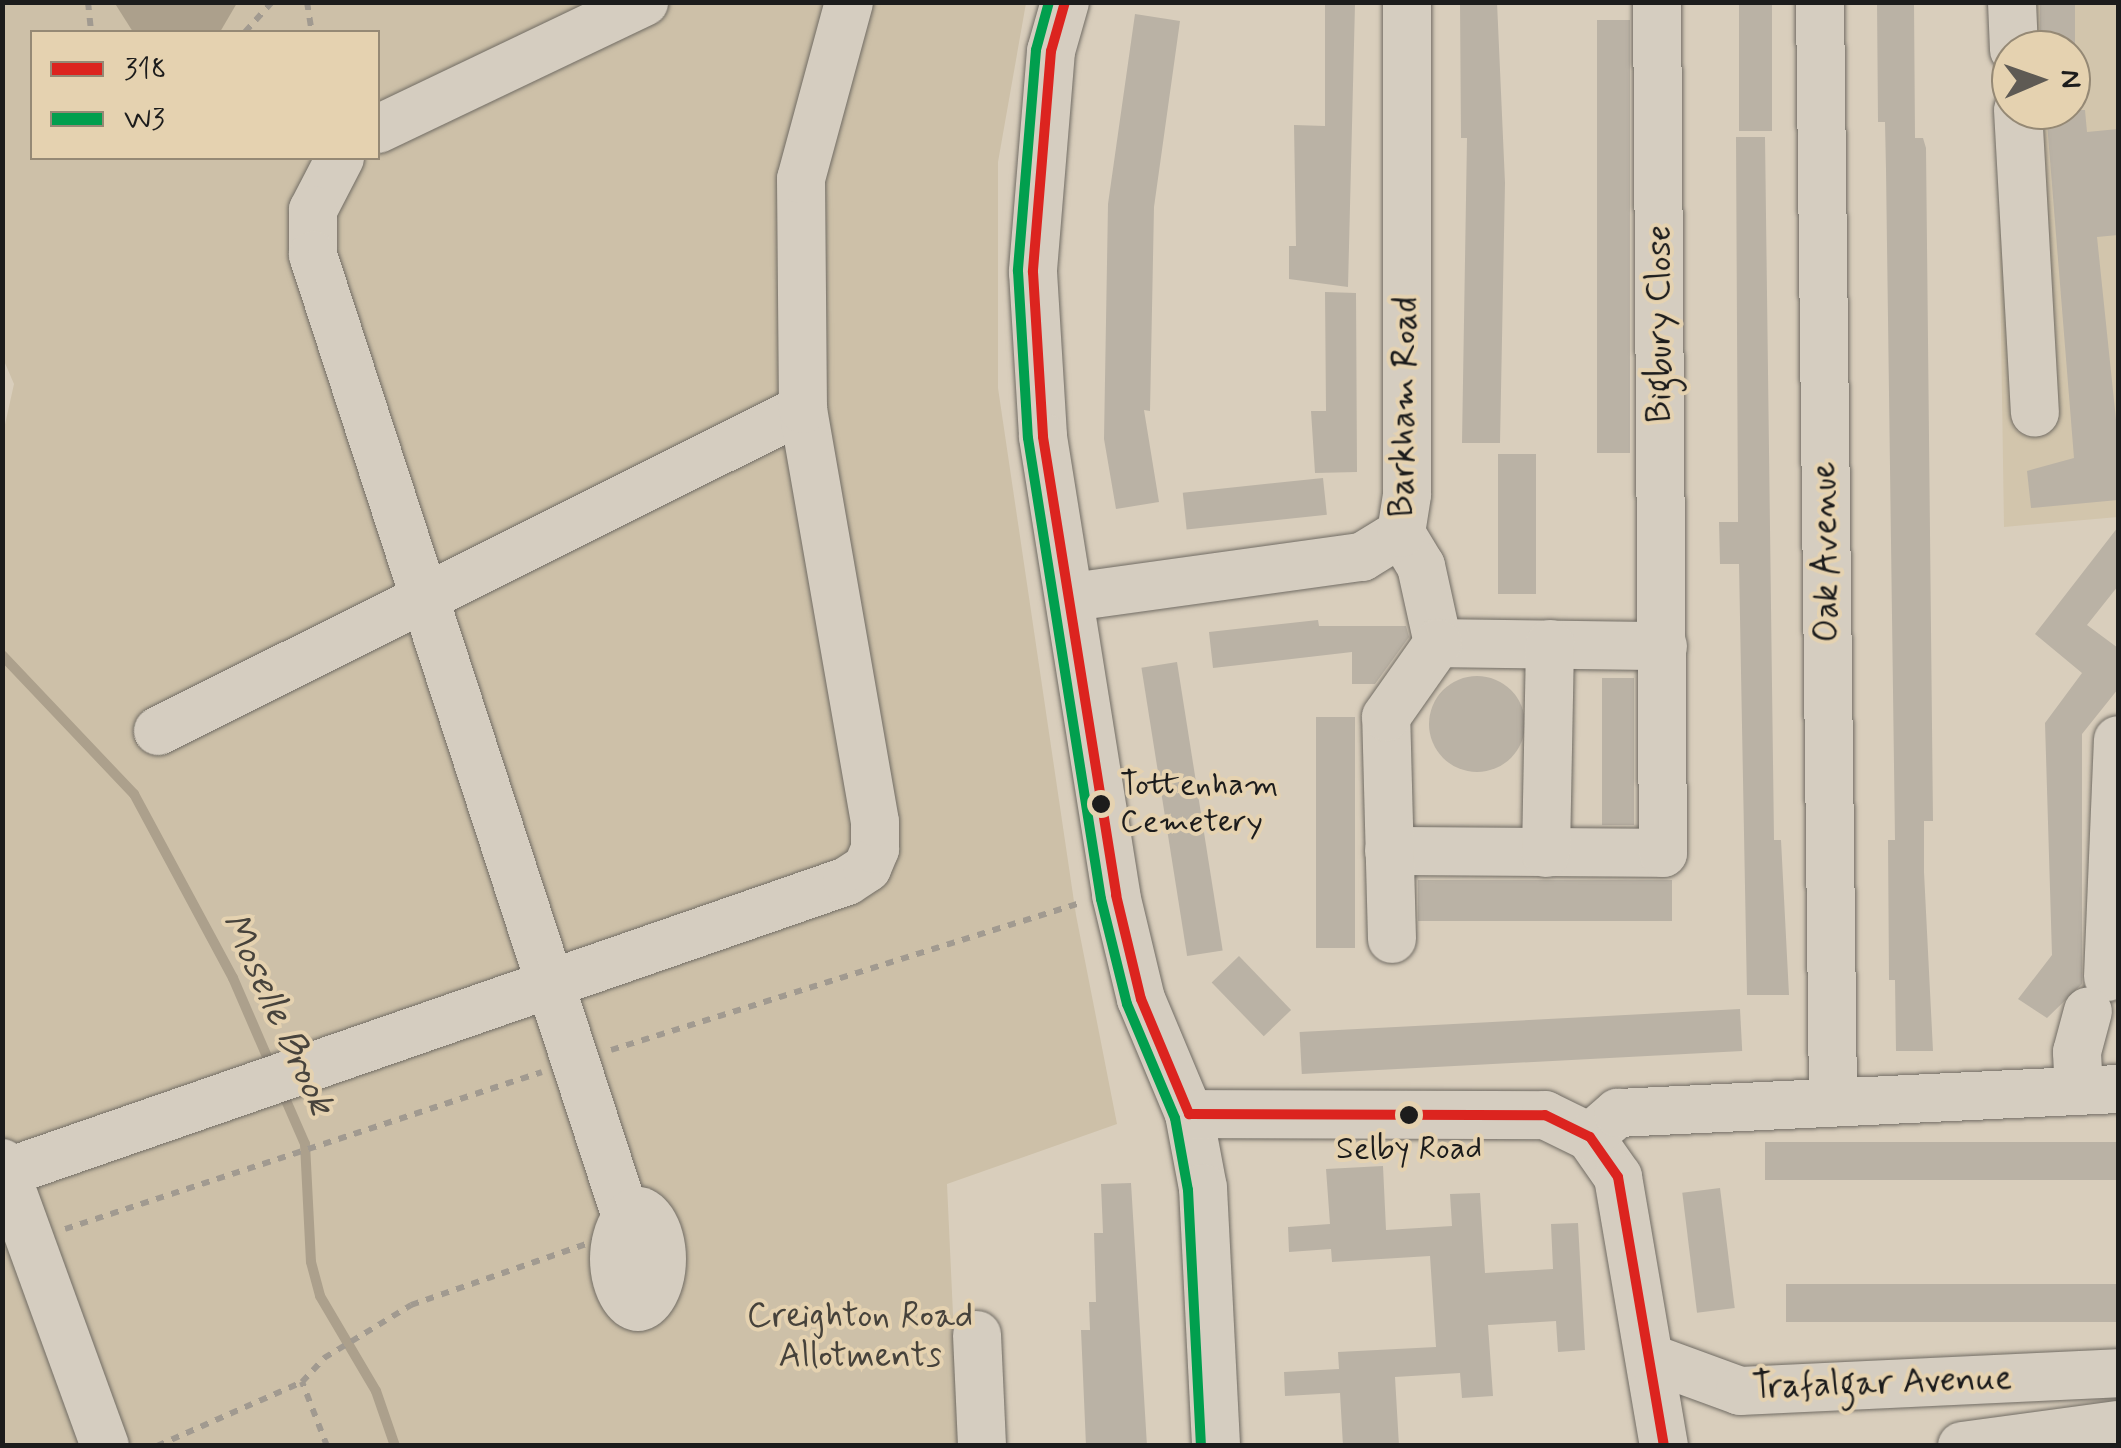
<!DOCTYPE html>
<html>
<head>
<meta charset="utf-8">
<style>
  body { margin:0 }
  #map { position:relative; width:2121px; height:1448px; overflow:hidden; background:#d9cebc; font-family:Mynerve,sans-serif }
  div>[style] { position:absolute }
  [style*='--x'] { left:calc(var(--x)*1px); top:calc(var(--y)*1px); width:calc(var(--w)*1px); rotate:calc(var(--a)*1deg) }
  .built>* { inset:0; background:#d2c5ac }
  .green>* { inset:0; background:#cdc0a8 }
  .water>* { inset:0; background:#aca08c }
  .stream>* { height:10px; margin:-5px; padding:0 5px; transform-origin:5px; border-radius:5px; background:#aca08c }
  .building>* { inset:0; background:#bab2a5; transform-origin:0 0 }
  .round { border-radius:50% }
  .path>* { height:6px; margin-top:-3px; transform-origin:0; background:repeating-linear-gradient(90deg,#a19a90 0 8px,transparent 0 16px) }
  .roads { filter:drop-shadow(0 0 2px #716c64) drop-shadow(0 0 2px #716c64) }
  .minor>* { height:48px; margin:-24px; padding:0 24px; transform-origin:24px; border-radius:24px; background:#d5cdc0 }
  .minor>.ring { margin:-24px; padding:0; box-sizing:content-box; background:none; border:48px solid #d5cdc0; border-radius:50% }
  .bus-1>* { height:10px; margin:-5px; padding:0 5px; transform-origin:5px; border-radius:5px; background:#dc241f }
  .bus-2>* { height:10px; margin:-5px; padding:0 5px; transform-origin:5px; border-radius:5px; background:#019f4e }
  .dots>* { width:28px; height:28px; translate:-50% -50%; box-sizing:border-box; border:5px solid #e5d2b0; border-radius:50% }
  span { translate:-50% -50%; white-space:nowrap; text-align:center; line-height:1.15; -webkit-text-stroke:8px #e5d2b0; paint-order:stroke }
  .bus-label { font-size:32px; color:#1c1c1c }
  .left { translate:0 -50%; text-align:left }
  .street-label { font-size:35px; color:#1c1c1c }
  .park-label { font-size:35px; color:#46423b }
  .water-label { font-size:38px; color:#47433c; font-style:italic }
  .frame { position:absolute; inset:0; border:5px solid #1c1c1c; pointer-events:none }
  .legend { position:absolute; left:30px; top:30px; width:350px; height:130px; box-sizing:border-box; background:#e5d2b0; border:2px solid #958975; margin:0; padding:12px 18px; list-style:none; font-size:30px; color:#1c1c1c }
  .legend li { display:flex; align-items:center; gap:20px; height:50px }
  .legend b { width:50px; border:2px solid #958975 }
  .north { position:absolute; left:1991px; top:30px; width:100px; height:100px; box-sizing:border-box; background:#e5d2b0; border:2px solid #958975; border-radius:50%; rotate:88deg; font-size:28px; font-weight:700; line-height:40px; text-align:center; color:#1c1c1c }
  .north::after { content:''; display:block; margin:auto; width:35px; height:45px; background:#5e5a54; clip-path:polygon(50% 0,100% 100%,50% 72%,0 100%) }
</style>
</head>
<body>
<div id="map">
  <div class="built">
    <div style="clip-path:polygon(evenodd,1996px 3px,2118px 3px,2118px 517px,2004px 527px,1996px 3px,2011px 50px,2071px 50px,2071px 110px,2011px 110px,2011px 50px)"></div>
  </div>
  <div class="green">
    <div style="clip-path:polygon(evenodd,3px 3px,1026px 3px,998px 162px,998px 388px,1076px 915px,1117px 1124px,947px 1184px,959px 1445px,3px 1446px,2px 438px,14px 384px,2px 356px,3px 3px,32px 32px,378px 32px,378px 158px,32px 158px,32px 32px)"></div>
  </div>
  <div class="water">
    <div style="clip-path:polygon(114px 2px,237px 2px,237px 3px,220px 32px,133px 32px)"></div>
  </div>
  <div class="stream">
    <div style="--x:2;--y:655;--w:192;--a:46.5"></div>
    <div style="--x:134;--y:794;--w:209;--a:61.7"></div>
    <div style="--x:233;--y:978;--w:98;--a:66.6"></div>
    <div style="--x:281;--y:1089;--w:60;--a:66.4"></div>
    <div style="--x:305;--y:1144;--w:118;--a:87.1"></div>
    <div style="--x:311;--y:1262;--w:35;--a:75"></div>
    <div style="--x:320;--y:1296;--w:110;--a:59.5"></div>
    <div style="--x:376;--y:1391;--w:58;--a:70.9"></div>
  </div>
  <div class="building">
    <div style="clip-path:polygon(1460px 2px,1497px 2px,1505px 183px,1500px 443px,1462px 443px,1467px 138px,1461px 138px)"></div>
    <div style="left:1739px;top:2px;width:33px;height:129px"></div>
    <div style="clip-path:polygon(1877px 2px,1914px 2px,1915px 138px,1923px 138px,1926px 148px,1933px 821px,1924px 821px,1924px 872px,1933px 1051px,1896px 1051px,1895px 980px,1889px 980px,1888px 840px,1895px 840px,1886px 170px,1885px 122px,1878px 122px)"></div>
    <div style="left:2040px;top:2px;width:35px;height:48px"></div>
    <div style="clip-path:polygon(1325px 4px,1355px 4px,1348px 287px,1289px 279px,1289px 246px,1296px 246px,1294px 125px,1325px 126px)"></div>
    <div style="clip-path:polygon(1135px 14px,1180px 21px,1154px 207px,1150px 411px,1144px 410px,1159px 502px,1116px 509px,1104px 439px,1108px 204px)"></div>
    <div style="left:1597px;top:20px;width:33px;height:433px"></div>
    <div style="clip-path:polygon(2046px 110px,2085px 110px,2087px 132px,2118px 129px,2118px 235px,2097px 237px,2118px 439px,2118px 500px,2031px 508px,2027px 471px,2074px 458px)"></div>
    <div style="clip-path:polygon(1736px 137px,1765px 137px,1774px 840px,1781px 840px,1789px 995px,1747px 995px,1739px 564px,1720px 564px,1719px 522px,1738px 522px)"></div>
    <div style="clip-path:polygon(1325px 292px,1356px 293px,1357px 472px,1315px 473px,1311px 411px,1326px 411px)"></div>
    <div style="left:1498px;top:454px;width:38px;height:140px"></div>
    <div style="left:1323px;top:478px;width:37px;height:141px;rotate:84deg"></div>
    <div style="clip-path:polygon(2118px 527px,2118px 586px,2087px 625px,2118px 648px,2118px 689px,2082px 734px,2082px 984px,2047px 1018px,2018px 999px,2052px 955px,2045px 723px,2082px 673px,2035px 634px)"></div>
    <div style="clip-path:polygon(1318px 620px,1319px 626px,1406px 626px,1409px 637px,1375px 684px,1352px 684px,1352px 652px,1213px 668px,1209px 632px)"></div>
    <div style="left:1177px;top:662px;width:292px;height:36px;rotate:81deg"></div>
    <div class="round" style="left:1429px;top:676px;width:96px;height:96px"></div>
    <div style="left:1602px;top:678px;width:32px;height:147px"></div>
    <div style="left:1316px;top:717px;width:39px;height:231px"></div>
    <div style="left:1672px;top:880px;width:41px;height:254px;rotate:90deg"></div>
    <div style="left:1239px;top:956px;width:75px;height:38px;rotate:46deg"></div>
    <div style="left:1740px;top:1009px;width:42px;height:441px;rotate:87deg"></div>
    <div style="left:2118px;top:1142px;width:38px;height:353px;rotate:90deg"></div>
    <div style="clip-path:polygon(1383px 1166px,1386px 1230px,1452px 1226px,1450px 1194px,1480px 1193px,1485px 1273px,1553px 1269px,1551px 1224px,1578px 1223px,1585px 1350px,1558px 1352px,1556px 1321px,1488px 1325px,1493px 1396px,1462px 1398px,1460px 1373px,1395px 1377px,1399px 1446px,1343px 1446px,1340px 1393px,1285px 1396px,1284px 1372px,1339px 1369px,1338px 1352px,1436px 1347px,1430px 1256px,1332px 1262px,1331px 1249px,1289px 1252px,1288px 1227px,1330px 1224px,1326px 1169px)"></div>
    <div style="clip-path:polygon(1131px 1183px,1147px 1446px,1086px 1446px,1081px 1330px,1090px 1330px,1089px 1302px,1096px 1302px,1094px 1233px,1103px 1233px,1101px 1184px)"></div>
    <div style="left:1720px;top:1188px;width:121px;height:38px;rotate:83deg"></div>
    <div style="left:2118px;top:1284px;width:38px;height:332px;rotate:90deg"></div>
  </div>
  <div class="path">
    <div style="--x:88;--y:2;--w:30;--a:84"></div>
    <div style="--x:307;--y:2;--w:30;--a:81"></div>
    <div style="--x:245;--y:32;--w:40;--a:-48"></div>
    <div style="--x:611;--y:1050;--w:492;--a:-17.4"></div>
    <div style="--x:65;--y:1229;--w:502;--a:-18.22"></div>
    <div style="--x:157;--y:1446;--w:158;--a:-23.8"></div>
    <div style="--x:327;--y:1446;--w:69;--a:-111.3"></div>
    <div style="--x:302;--y:1382;--w:33;--a:-47"></div>
    <div style="--x:324;--y:1358;--w:102;--a:-31.3"></div>
    <div style="--x:411;--y:1305;--w:201;--a:-19.2"></div>
  </div>
  <div class="roads">
    <div class="minor">
      <div style="--x:1065;--y:2;--w:51;--a:105.9"></div>
      <div style="--x:1051;--y:51;--w:222;--a:94.7"></div>
      <div style="--x:1033;--y:272;--w:165;--a:86.5"></div>
      <div style="--x:1043;--y:437;--w:464;--a:80.9"></div>
      <div style="--x:1116;--y:895;--w:107;--a:76.5"></div>
      <div style="--x:1141;--y:999;--w:125;--a:67.3"></div>
      <div style="--x:1189;--y:1114;--w:75;--a:79.3"></div>
      <div style="--x:1203;--y:1188;--w:258;--a:87.1"></div>
      <div style="--x:1820;--y:2;--w:1099;--a:89.32"></div>
      <div style="--x:2012;--y:2;--w:48;--a:87.6"></div>
      <div style="--x:2018;--y:110;--w:303;--a:86.8"></div>
      <div style="--x:378;--y:129;--w:295;--a:-25.5"></div>
      <div style="--x:340;--y:158;--w:59;--a:117.4"></div>
      <div style="--x:313;--y:210;--w:45;--a:90"></div>
      <div style="--x:313;--y:255;--w:1005;--a:71.98"></div>
      <div style="--x:1401;--y:533;--w:39;--a:59"></div>
      <div style="--x:1421;--y:566;--w:79;--a:77.6"></div>
      <div style="--x:1438;--y:643;--w:225;--a:0.8"></div>
      <div style="--x:1072;--y:597;--w:293;--a:-7.9"></div>
      <div style="--x:1362;--y:557;--w:46;--a:-31.6"></div>
      <div style="--x:1401;--y:533;--w:39;--a:-81"></div>
      <div style="--x:1407;--y:494;--w:492;--a:-90"></div>
      <div style="--x:158;--y:731;--w:721;--a:-26.53"></div>
      <div style="--x:1389;--y:851;--w:274;--a:0.4"></div>
      <div style="--x:1663;--y:853;--w:851;--a:-90.4"></div>
      <div style="--x:1546;--y:853;--w:209;--a:-88.9"></div>
      <div style="--x:1392;--y:939;--w:222;--a:-91.5"></div>
      <div style="--x:1386;--y:717;--w:90;--a:-54.9"></div>
      <div style="--x:2108;--y:977;--w:237;--a:-87.6"></div>
      <div style="--x:2079;--y:1091;--w:39;--a:-93"></div>
      <div style="--x:2077;--y:1052;--w:42;--a:-75"></div>
      <div style="--x:1189;--y:1114;--w:356;--a:0.2"></div>
      <div style="--x:1545;--y:1115;--w:50;--a:26.1"></div>
      <div style="--x:1590;--y:1137;--w:49;--a:55"></div>
      <div style="--x:1618;--y:1177;--w:273;--a:80.3"></div>
      <div style="--x:1590;--y:1137;--w:37;--a:-41"></div>
      <div style="--x:1618;--y:1113;--w:501;--a:-2.75"></div>
      <div style="--x:2;--y:1163;--w:301;--a:70"></div>
      <div style="--x:2;--y:1174;--w:894;--a:-19.12"></div>
      <div style="--x:847;--y:881;--w:24;--a:-33"></div>
      <div style="--x:867;--y:868;--w:21;--a:-67"></div>
      <div style="--x:875;--y:849;--w:27;--a:-90"></div>
      <div style="--x:875;--y:822;--w:419;--a:-99.9"></div>
      <div style="--x:803;--y:409;--w:230;--a:-90.5"></div>
      <div style="--x:801;--y:179;--w:183;--a:-74.8"></div>
      <div class="ring" style="left:614px;top:1211px;width:-10px;height:-10px"></div>
      <div style="--x:977;--y:1335;--w:111;--a:87.4"></div>
      <div style="--x:1650;--y:1358;--w:96;--a:20.1"></div>
      <div style="--x:1740;--y:1391;--w:378;--a:-2.7"></div>
      <div style="--x:1962;--y:1446;--w:157;--a:-7.7"></div>
    </div>
  </div>
  <div class="bus-1">
    <div style="--x:1065;--y:2;--w:51;--a:105.9"></div>
    <div style="--x:1051;--y:51;--w:222;--a:94.7"></div>
    <div style="--x:1033;--y:272;--w:165;--a:86.5"></div>
    <div style="--x:1043;--y:437;--w:464;--a:80.9"></div>
    <div style="--x:1116;--y:895;--w:107;--a:76.5"></div>
    <div style="--x:1141;--y:999;--w:125;--a:67.3"></div>
    <div style="--x:1189;--y:1114;--w:356;--a:0.2"></div>
    <div style="--x:1545;--y:1115;--w:50;--a:26.1"></div>
    <div style="--x:1590;--y:1137;--w:49;--a:55"></div>
    <div style="--x:1618;--y:1177;--w:273;--a:80.3"></div>
  </div>
  <div class="bus-2">
    <div style="--x:1049;--y:2;--w:50;--a:105.2"></div>
    <div style="--x:1036;--y:50;--w:222;--a:94.7"></div>
    <div style="--x:1018;--y:271;--w:167;--a:86.6"></div>
    <div style="--x:1028;--y:438;--w:467;--a:81"></div>
    <div style="--x:1101;--y:899;--w:108;--a:76.1"></div>
    <div style="--x:1127;--y:1004;--w:124;--a:67.2"></div>
    <div style="--x:1175;--y:1118;--w:73;--a:79.8"></div>
    <div style="--x:1188;--y:1190;--w:256;--a:87.1"></div>
  </div>
  <div class="dots">
    <div style="left:1101px;top:804px;background:#1c1c1c"></div>
    <div style="left:1409px;top:1115px;background:#1c1c1c"></div>
  </div>
  <div class="bus-label">
    <span class="left" style="left:1120px;top:804px">Tottenham<br>Cemetery</span>
    <span style="left:1409px;top:1149px">Selby Road</span>
  </div>
  <div class="street-label">
    <span style="left:1660px;top:324px;rotate:-90deg">Bigbury Close</span>
    <span style="left:1404px;top:407px;rotate:-89deg">Barkham Road</span>
    <span style="left:1826px;top:552px;rotate:-91deg">Oak Avenue</span>
    <span style="left:1882px;top:1383px;rotate:-2deg">Trafalgar Avenue</span>
  </div>
  <div class="park-label">
    <span style="left:860px;top:1336px">Creighton Road<br>Allotments</span>
  </div>
  <div class="water-label">
    <span style="left:277px;top:1014px;rotate:65deg">Moselle Brook</span>
  </div>
  <div class="frame"></div>
  <ul class="legend">
  <li><b style="height:12px;background:#dc241f"></b>318</li>
  <li><b style="height:12px;background:#019f4e"></b>W3</li>
  </ul>
  <div class="north">N</div>
</div>
</body>
</html>
